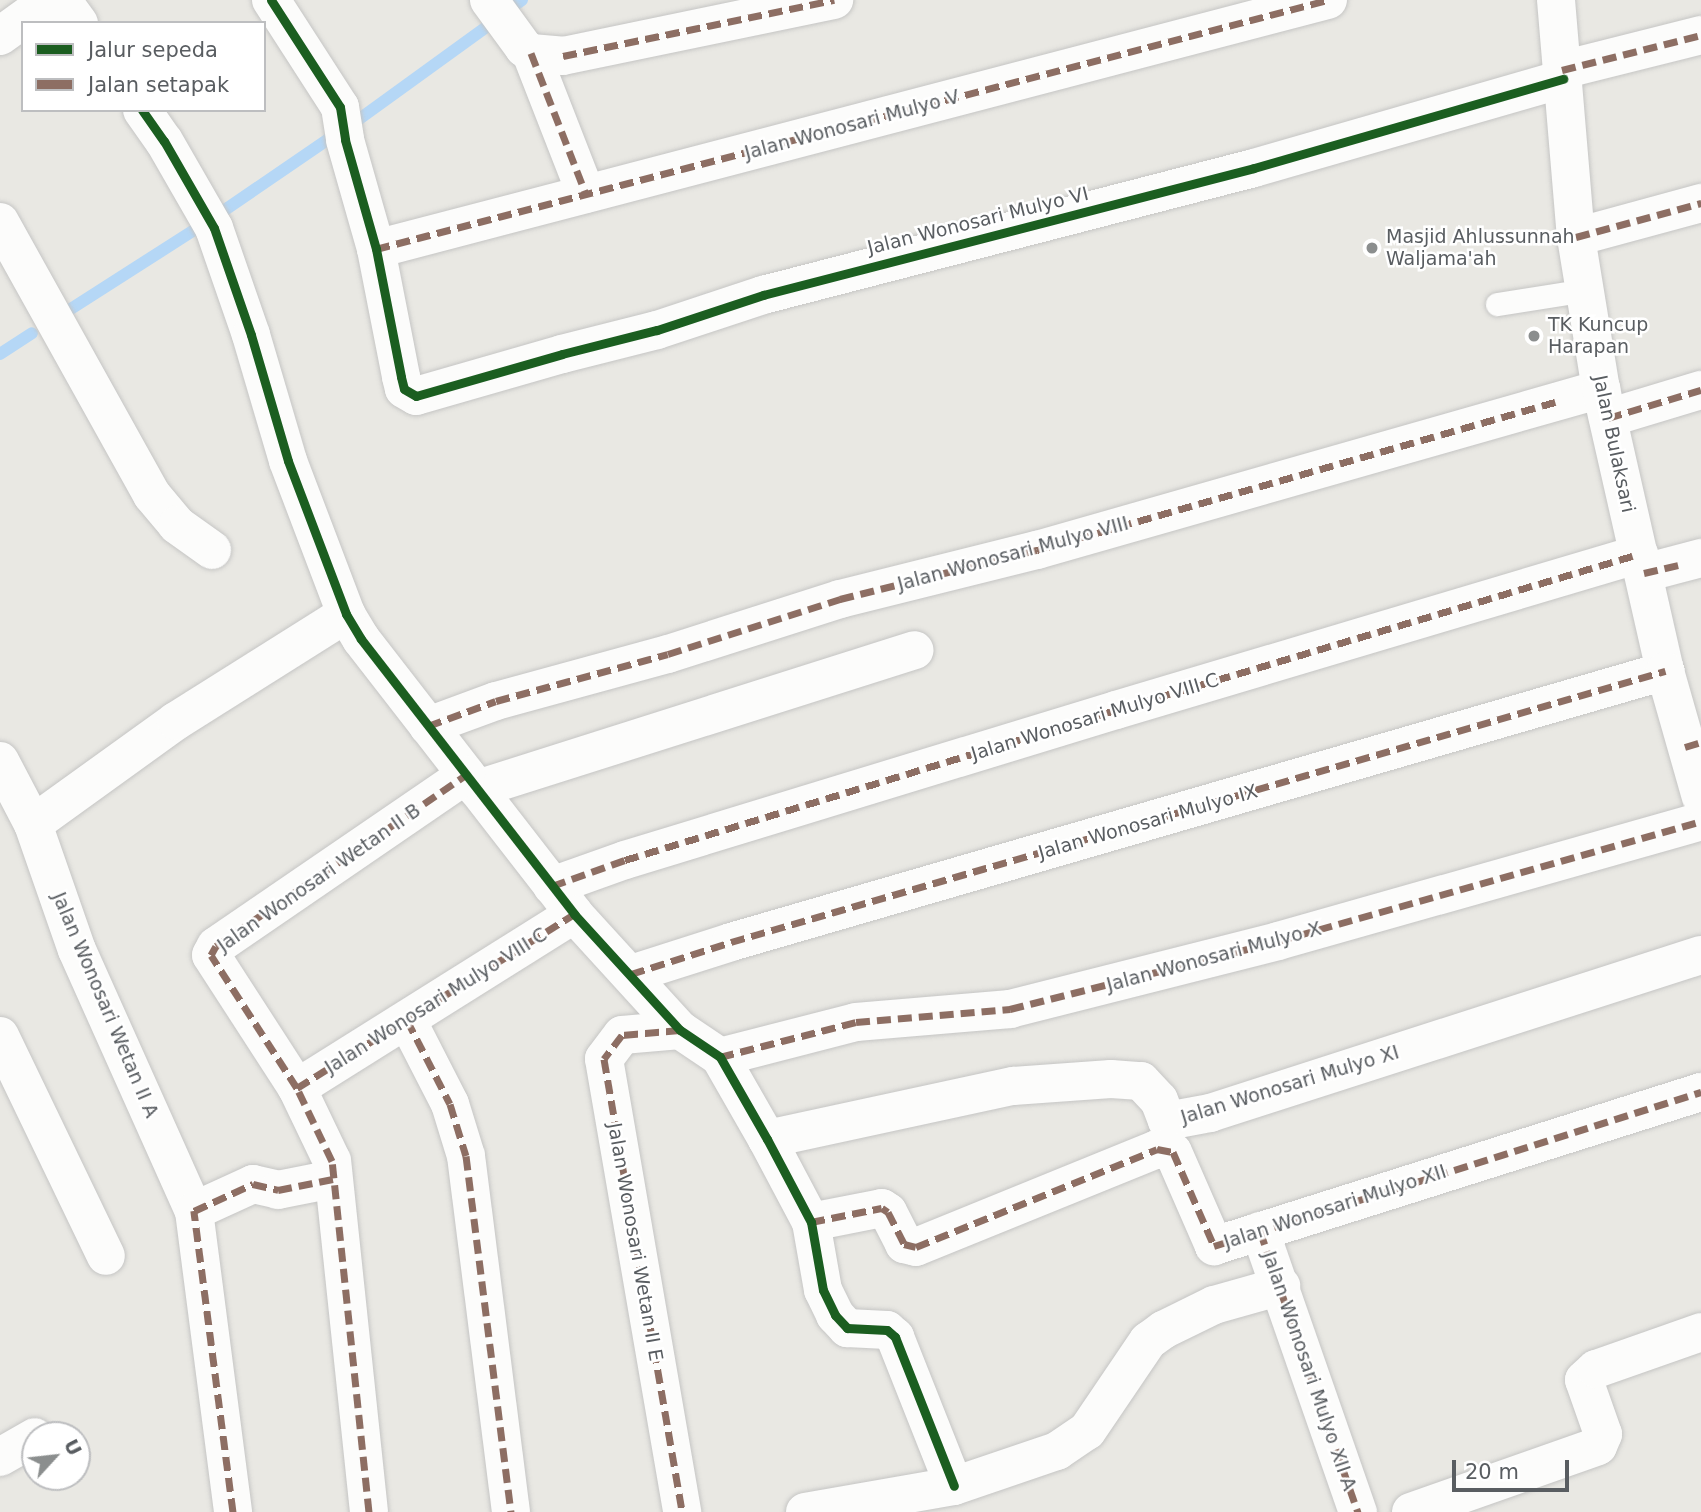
<!DOCTYPE html>
<html>
<head>
<meta charset="utf-8">
<style>
  body { margin:0 }
  #map { position:relative; width:1701px; height:1512px; overflow:hidden; background:#e9e8e3; font-family:"DejaVu Sans",sans-serif }
  div>[style] { position:absolute }
  [style*='--x'] { left:calc(var(--x)*1px); top:calc(var(--y)*1px); width:calc(var(--w)*1px); rotate:calc(var(--a)*1deg) }
  .stream>* { height:12px; margin:-6px; padding:0 6px; transform-origin:6px; border-radius:6px; background:#b5d7f6 }
  .roads { filter:drop-shadow(0 0 2px #c5c5c4) drop-shadow(0 0 2px #c5c5c4) }
  .service>* { height:23px; margin:-11.5px; padding:0 11.5px; transform-origin:11.5px; border-radius:11.5px; background:#fcfcfb }
  .minor>* { height:38px; margin:-19px; padding:0 19px; transform-origin:19px; border-radius:19px; background:#fcfcfb }
  .tertiary>* { height:38px; margin:-19px; padding:0 19px; transform-origin:19px; border-radius:19px; background:#fcfcfb }
  .quiet>* { height:7px; margin-top:-3.5px; transform-origin:0; background:repeating-linear-gradient(90deg,#8d6e63 0 14px,transparent 0 21px) }
  .cycleway>* { height:9px; margin:-4.5px; padding:0 4.5px; transform-origin:4.5px; border-radius:4.5px; background:#1b5e20 }
  .dots>* { width:19px; height:19px; translate:-50% -50%; box-sizing:border-box; border:4px solid #fff; border-radius:50% }
  span { translate:-50% -50%; white-space:nowrap; text-align:center; line-height:1.15; -webkit-text-stroke:5px #fff; paint-order:stroke }
  .street-label { font-size:19px; color:#595d61 }
  .poi-label { font-size:19px; color:#595d61 }
  .left { translate:0 -50%; text-align:left }
  .legend { position:absolute; left:21px; top:21px; width:245px; height:91px; box-sizing:border-box; background:#fff; border:2px solid #bdbec0; margin:0; padding:9px 12px; list-style:none; font-size:21px; color:#595d61 }
  .legend li { display:flex; align-items:center; gap:14px; height:35px }
  .legend b { width:35px; border:2px solid #bdbec0 }
  .north { position:absolute; left:21px; top:1421px; width:70px; height:70px; box-sizing:border-box; background:#fff; border:2px solid #bdbec0; border-radius:50%; rotate:63deg; font-size:19px; font-weight:700; line-height:28px; text-align:center; color:#595d61 }
  .north::after { content:''; display:block; margin:auto; width:24px; height:32px; background:#8b8e8e; clip-path:polygon(50% 0,100% 100%,50% 72%,0 100%) }
  .scale { position:absolute; left:1452px; top:1460px; width:117px; height:32px; box-sizing:border-box; border:4px solid #595d61; border-top:0; padding-left:9px; font-size:21px; line-height:24px; white-space:nowrap; color:#595d61; -webkit-text-stroke:5px #fff; paint-order:stroke }
</style>
</head>
<body>
<div id="map">
  <div class="stream">
    <div style="--x:518;--y:3;--w:5;--a:-37"></div>
    <div style="--x:351;--y:125;--w:169;--a:-35.9"></div>
    <div style="--x:216;--y:216;--w:147;--a:-34.4"></div>
    <div style="--x:66;--y:312;--w:154;--a:-32.6"></div>
    <div style="--x:0;--y:354;--w:38;--a:-33"></div>
  </div>
  <div class="roads">
    <div class="service">
      <div style="--x:1497;--y:304;--w:89;--a:-9"></div>
    </div>
    <div class="minor">
      <div style="--x:62;--y:0;--w:29;--a:54"></div>
      <div style="--x:271;--y:0;--w:127;--a:57.2"></div>
      <div style="--x:340;--y:107;--w:33;--a:81"></div>
      <div style="--x:345;--y:140;--w:113;--a:74.1"></div>
      <div style="--x:376;--y:249;--w:130;--a:78.9"></div>
      <div style="--x:401;--y:377;--w:12;--a:76"></div>
      <div style="--x:404;--y:389;--w:14;--a:30"></div>
      <div style="--x:416;--y:396;--w:152;--a:-16"></div>
      <div style="--x:562;--y:354;--w:98;--a:-14.2"></div>
      <div style="--x:657;--y:330;--w:112;--a:-18.3"></div>
      <div style="--x:763;--y:295;--w:507;--a:-14.5"></div>
      <div style="--x:1254;--y:168;--w:322;--a:-16.1"></div>
      <div style="--x:489;--y:0;--w:59;--a:53.9"></div>
      <div style="--x:524;--y:48;--w:9;--a:36"></div>
      <div style="--x:531;--y:53;--w:32;--a:5"></div>
      <div style="--x:563;--y:56;--w:277;--a:-11.7"></div>
      <div style="--x:0;--y:36;--w:62;--a:-35.8"></div>
      <div style="--x:531;--y:53;--w:151;--a:68.7"></div>
      <div style="--x:1562;--y:70;--w:143;--a:-14.1"></div>
      <div style="--x:142;--y:110;--w:38;--a:55"></div>
      <div style="--x:164;--y:141;--w:100;--a:60.1"></div>
      <div style="--x:214;--y:228;--w:113;--a:70.9"></div>
      <div style="--x:251;--y:335;--w:131;--a:73.6"></div>
      <div style="--x:288;--y:461;--w:164;--a:69.2"></div>
      <div style="--x:346;--y:614;--w:29;--a:59"></div>
      <div style="--x:361;--y:639;--w:348;--a:52.2"></div>
      <div style="--x:574;--y:914;--w:157;--a:47.6"></div>
      <div style="--x:680;--y:1030;--w:48;--a:34"></div>
      <div style="--x:720;--y:1057;--w:95;--a:60.2"></div>
      <div style="--x:767;--y:1139;--w:94;--a:62.1"></div>
      <div style="--x:811;--y:1222;--w:69;--a:80"></div>
      <div style="--x:823;--y:1290;--w:28;--a:64"></div>
      <div style="--x:835;--y:1315;--w:18;--a:47"></div>
      <div style="--x:847;--y:1328;--w:40;--a:2.9"></div>
      <div style="--x:887;--y:1330;--w:11;--a:41"></div>
      <div style="--x:895;--y:1337;--w:160;--a:68.4"></div>
      <div style="--x:0;--y:222;--w:312;--a:60.9"></div>
      <div style="--x:152;--y:495;--w:39;--a:50"></div>
      <div style="--x:177;--y:525;--w:43;--a:35.5"></div>
      <div style="--x:1576;--y:237;--w:130;--a:-15.2"></div>
      <div style="--x:376;--y:249;--w:984;--a:-14.66"></div>
      <div style="--x:1608;--y:418;--w:97;--a:-16.8"></div>
      <div style="--x:1644;--y:573;--w:59;--a:-14.7"></div>
      <div style="--x:428;--y:726;--w:72;--a:-20.2"></div>
      <div style="--x:496;--y:701;--w:178;--a:-15.3"></div>
      <div style="--x:668;--y:654;--w:181;--a:-17.7"></div>
      <div style="--x:840;--y:599;--w:203;--a:-14"></div>
      <div style="--x:1037;--y:550;--w:587;--a:-15.93"></div>
      <div style="--x:0;--y:761;--w:71;--a:62.4"></div>
      <div style="--x:33;--y:824;--w:133;--a:70.8"></div>
      <div style="--x:77;--y:950;--w:286;--a:65.9"></div>
      <div style="--x:194;--y:1211;--w:304;--a:82.6"></div>
      <div style="--x:477;--y:789;--w:459;--a:-17.6"></div>
      <div style="--x:33;--y:824;--w:176;--a:-35.8"></div>
      <div style="--x:176;--y:721;--w:201;--a:-32.2"></div>
      <div style="--x:552;--y:886;--w:77;--a:-19.6"></div>
      <div style="--x:625;--y:860;--w:513;--a:-16.99"></div>
      <div style="--x:1116;--y:710;--w:546;--a:-16.61"></div>
      <div style="--x:631;--y:974;--w:105;--a:-17.7"></div>
      <div style="--x:731;--y:942;--w:973;--a:-16.18"></div>
      <div style="--x:407;--y:1020;--w:94;--a:62.9"></div>
      <div style="--x:450;--y:1104;--w:54;--a:72.9"></div>
      <div style="--x:466;--y:1156;--w:359;--a:82.8"></div>
      <div style="--x:680;--y:1030;--w:58;--a:175.1"></div>
      <div style="--x:622;--y:1035;--w:30;--a:127"></div>
      <div style="--x:604;--y:1059;--w:460;--a:80.2"></div>
      <div style="--x:0;--y:1036;--w:244;--a:64.3"></div>
      <div style="--x:720;--y:1057;--w:140;--a:-14.4"></div>
      <div style="--x:856;--y:1022;--w:155;--a:-4.8"></div>
      <div style="--x:1010;--y:1009;--w:276;--a:-14.2"></div>
      <div style="--x:1278;--y:941;--w:440;--a:-15.8"></div>
      <div style="--x:297;--y:1088;--w:327;--a:-32.1"></div>
      <div style="--x:767;--y:1139;--w:252;--a:-12.2"></div>
      <div style="--x:1013;--y:1086;--w:98;--a:-4.1"></div>
      <div style="--x:1111;--y:1079;--w:30;--a:4"></div>
      <div style="--x:1141;--y:1081;--w:26;--a:47"></div>
      <div style="--x:1159;--y:1100;--w:22;--a:69"></div>
      <div style="--x:1167;--y:1121;--w:44;--a:-10.5"></div>
      <div style="--x:1210;--y:1113;--w:516;--a:-17.84"></div>
      <div style="--x:194;--y:1211;--w:65;--a:-24.6"></div>
      <div style="--x:253;--y:1184;--w:26;--a:13"></div>
      <div style="--x:278;--y:1190;--w:56;--a:-11.3"></div>
      <div style="--x:811;--y:1222;--w:72;--a:-11.2"></div>
      <div style="--x:882;--y:1208;--w:7;--a:34"></div>
      <div style="--x:888;--y:1212;--w:36;--a:63"></div>
      <div style="--x:904;--y:1244;--w:12;--a:14"></div>
      <div style="--x:916;--y:1247;--w:260;--a:-22.1"></div>
      <div style="--x:1157;--y:1149;--w:16;--a:11"></div>
      <div style="--x:1173;--y:1152;--w:103;--a:66.4"></div>
      <div style="--x:1214;--y:1246;--w:511;--a:-17.55"></div>
      <div style="--x:1260;--y:1231;--w:298;--a:70.8"></div>
      <div style="--x:0;--y:1457;--w:40;--a:-29.7"></div>
      <div style="--x:369;--y:1512;--w:353;--a:-96"></div>
      <div style="--x:332;--y:1161;--w:81;--a:-115.6"></div>
      <div style="--x:297;--y:1088;--w:158;--a:-122.9"></div>
      <div style="--x:211;--y:955;--w:10;--a:-61"></div>
      <div style="--x:216;--y:946;--w:303;--a:-34.4"></div>
      <div style="--x:805;--y:1512;--w:151;--a:-9.9"></div>
      <div style="--x:954;--y:1486;--w:109;--a:-18.8"></div>
      <div style="--x:1057;--y:1451;--w:36;--a:-34"></div>
      <div style="--x:1087;--y:1431;--w:109;--a:-55.9"></div>
      <div style="--x:1148;--y:1341;--w:19;--a:-36"></div>
      <div style="--x:1163;--y:1330;--w:57;--a:-26.1"></div>
      <div style="--x:1214;--y:1305;--w:70;--a:-15.8"></div>
      <div style="--x:1411;--y:1512;--w:198;--a:-19.4"></div>
      <div style="--x:1598;--y:1446;--w:13;--a:-67"></div>
      <div style="--x:1603;--y:1434;--w:57;--a:-109.4"></div>
      <div style="--x:1584;--y:1380;--w:16;--a:-43"></div>
      <div style="--x:1596;--y:1369;--w:111;--a:-19.4"></div>
    </div>
    <div class="tertiary">
      <div style="--x:1556;--y:0;--w:238;--a:85.2"></div>
      <div style="--x:1576;--y:237;--w:154;--a:80.7"></div>
      <div style="--x:1601;--y:389;--w:289;--a:77.2"></div>
      <div style="--x:1665;--y:671;--w:131;--a:74.1"></div>
    </div>
  </div>
  <div class="quiet">
    <div style="--x:531;--y:53;--w:151;--a:68.7"></div>
    <div style="--x:563;--y:56;--w:277;--a:-11.7"></div>
    <div style="--x:1562;--y:70;--w:143;--a:-14.1"></div>
    <div style="--x:1576;--y:237;--w:130;--a:-15.2"></div>
    <div style="--x:376;--y:249;--w:984;--a:-14.66"></div>
    <div style="--x:1608;--y:418;--w:97;--a:-16.8"></div>
    <div style="--x:1644;--y:573;--w:36;--a:-13"></div>
    <div style="--x:428;--y:726;--w:72;--a:-20.2"></div>
    <div style="--x:496;--y:701;--w:178;--a:-15.3"></div>
    <div style="--x:668;--y:654;--w:181;--a:-17.7"></div>
    <div style="--x:840;--y:599;--w:203;--a:-14"></div>
    <div style="--x:1037;--y:550;--w:546;--a:-15.95"></div>
    <div style="--x:1685;--y:747;--w:17;--a:-17"></div>
    <div style="--x:552;--y:886;--w:77;--a:-19.6"></div>
    <div style="--x:625;--y:860;--w:513;--a:-16.99"></div>
    <div style="--x:1116;--y:710;--w:546;--a:-16.61"></div>
    <div style="--x:631;--y:974;--w:105;--a:-17.7"></div>
    <div style="--x:731;--y:942;--w:973;--a:-16.18"></div>
    <div style="--x:407;--y:1020;--w:94;--a:62.9"></div>
    <div style="--x:450;--y:1104;--w:54;--a:72.9"></div>
    <div style="--x:466;--y:1156;--w:359;--a:82.8"></div>
    <div style="--x:680;--y:1030;--w:58;--a:175.1"></div>
    <div style="--x:622;--y:1035;--w:30;--a:127"></div>
    <div style="--x:604;--y:1059;--w:460;--a:80.2"></div>
    <div style="--x:720;--y:1057;--w:140;--a:-14.4"></div>
    <div style="--x:856;--y:1022;--w:155;--a:-4.8"></div>
    <div style="--x:1010;--y:1009;--w:276;--a:-14.2"></div>
    <div style="--x:1278;--y:941;--w:440;--a:-15.8"></div>
    <div style="--x:297;--y:1088;--w:327;--a:-32.1"></div>
    <div style="--x:811;--y:1222;--w:72;--a:-11.2"></div>
    <div style="--x:882;--y:1208;--w:7;--a:34"></div>
    <div style="--x:888;--y:1212;--w:36;--a:63"></div>
    <div style="--x:904;--y:1244;--w:12;--a:14"></div>
    <div style="--x:916;--y:1247;--w:260;--a:-22.1"></div>
    <div style="--x:1157;--y:1149;--w:16;--a:11"></div>
    <div style="--x:1173;--y:1152;--w:103;--a:66.4"></div>
    <div style="--x:1214;--y:1246;--w:511;--a:-17.55"></div>
    <div style="--x:1260;--y:1231;--w:298;--a:70.8"></div>
    <div style="--x:233;--y:1512;--w:304;--a:-97.4"></div>
    <div style="--x:194;--y:1211;--w:65;--a:-24.6"></div>
    <div style="--x:253;--y:1184;--w:26;--a:13"></div>
    <div style="--x:278;--y:1190;--w:56;--a:-11.3"></div>
    <div style="--x:369;--y:1512;--w:353;--a:-96"></div>
    <div style="--x:332;--y:1161;--w:81;--a:-115.6"></div>
    <div style="--x:297;--y:1088;--w:158;--a:-122.9"></div>
    <div style="--x:211;--y:955;--w:10;--a:-61"></div>
    <div style="--x:216;--y:946;--w:303;--a:-34.4"></div>
  </div>
  <div class="cycleway">
    <div style="--x:271;--y:0;--w:127;--a:57.2"></div>
    <div style="--x:340;--y:107;--w:33;--a:81"></div>
    <div style="--x:345;--y:140;--w:113;--a:74.1"></div>
    <div style="--x:376;--y:249;--w:130;--a:78.9"></div>
    <div style="--x:401;--y:377;--w:12;--a:76"></div>
    <div style="--x:404;--y:389;--w:14;--a:30"></div>
    <div style="--x:416;--y:396;--w:152;--a:-16"></div>
    <div style="--x:562;--y:354;--w:98;--a:-14.2"></div>
    <div style="--x:657;--y:330;--w:112;--a:-18.3"></div>
    <div style="--x:763;--y:295;--w:507;--a:-14.5"></div>
    <div style="--x:1254;--y:168;--w:322;--a:-16.1"></div>
    <div style="--x:142;--y:110;--w:38;--a:55"></div>
    <div style="--x:164;--y:141;--w:100;--a:60.1"></div>
    <div style="--x:214;--y:228;--w:113;--a:70.9"></div>
    <div style="--x:251;--y:335;--w:131;--a:73.6"></div>
    <div style="--x:288;--y:461;--w:164;--a:69.2"></div>
    <div style="--x:346;--y:614;--w:29;--a:59"></div>
    <div style="--x:361;--y:639;--w:348;--a:52.2"></div>
    <div style="--x:574;--y:914;--w:157;--a:47.6"></div>
    <div style="--x:680;--y:1030;--w:48;--a:34"></div>
    <div style="--x:720;--y:1057;--w:95;--a:60.2"></div>
    <div style="--x:767;--y:1139;--w:94;--a:62.1"></div>
    <div style="--x:811;--y:1222;--w:69;--a:80"></div>
    <div style="--x:823;--y:1290;--w:28;--a:64"></div>
    <div style="--x:835;--y:1315;--w:18;--a:47"></div>
    <div style="--x:847;--y:1328;--w:40;--a:2.9"></div>
    <div style="--x:887;--y:1330;--w:11;--a:41"></div>
    <div style="--x:895;--y:1337;--w:160;--a:68.4"></div>
  </div>
  <div class="dots">
    <div style="left:1372px;top:248px;background:#8b8e8e"></div>
    <div style="left:1534px;top:336px;background:#8b8e8e"></div>
  </div>
  <div class="street-label">
    <span style="left:852px;top:125px;rotate:-15deg">Jalan Wonosari Mulyo V</span>
    <span style="left:978px;top:221px;rotate:-14deg">Jalan Wonosari Mulyo VI</span>
    <span style="left:1614px;top:444px;rotate:78deg">Jalan Bulaksari</span>
    <span style="left:1013px;top:554px;rotate:-15deg">Jalan Wonosari Mulyo VIII</span>
    <span style="left:1095px;top:717px;rotate:-17deg">Jalan Wonosari Mulyo VIII C</span>
    <span style="left:1148px;top:822px;rotate:-16deg">Jalan Wonosari Mulyo IX</span>
    <span style="left:319px;top:878px;rotate:-35deg">Jalan Wonosari Wetan II B</span>
    <span style="left:1214px;top:957px;rotate:-15deg">Jalan Wonosari Mulyo X</span>
    <span style="left:436px;top:1001px;rotate:-32deg">Jalan Wonosari Mulyo VIII C</span>
    <span style="left:105px;top:1005px;rotate:67deg">Jalan Wonosari Wetan II A</span>
    <span style="left:1290px;top:1085px;rotate:-17deg">Jalan Wonosari Mulyo XI</span>
    <span style="left:1335px;top:1207px;rotate:-18deg">Jalan Wonosari Mulyo XII</span>
    <span style="left:635px;top:1242px;rotate:80deg">Jalan Wonosari Wetan II E</span>
    <span style="left:1309px;top:1371px;rotate:71deg">Jalan Wonosari Mulyo XII A</span>
  </div>
  <div class="poi-label">
    <span class="left" style="left:1386px;top:248px">Masjid Ahlussunnah<br>Waljama'ah</span>
    <span class="left" style="left:1548px;top:336px">TK Kuncup<br>Harapan</span>
  </div>
  <ul class="legend">
  <li><b style="height:9px;background:#1b5e20"></b>Jalur sepeda</li>
  <li><b style="height:9px;background:#8d6e63"></b>Jalan setapak</li>
  </ul>
  <div class="north">U</div>
  <div class="scale">20 m</div>
</div>
</body>
</html>
